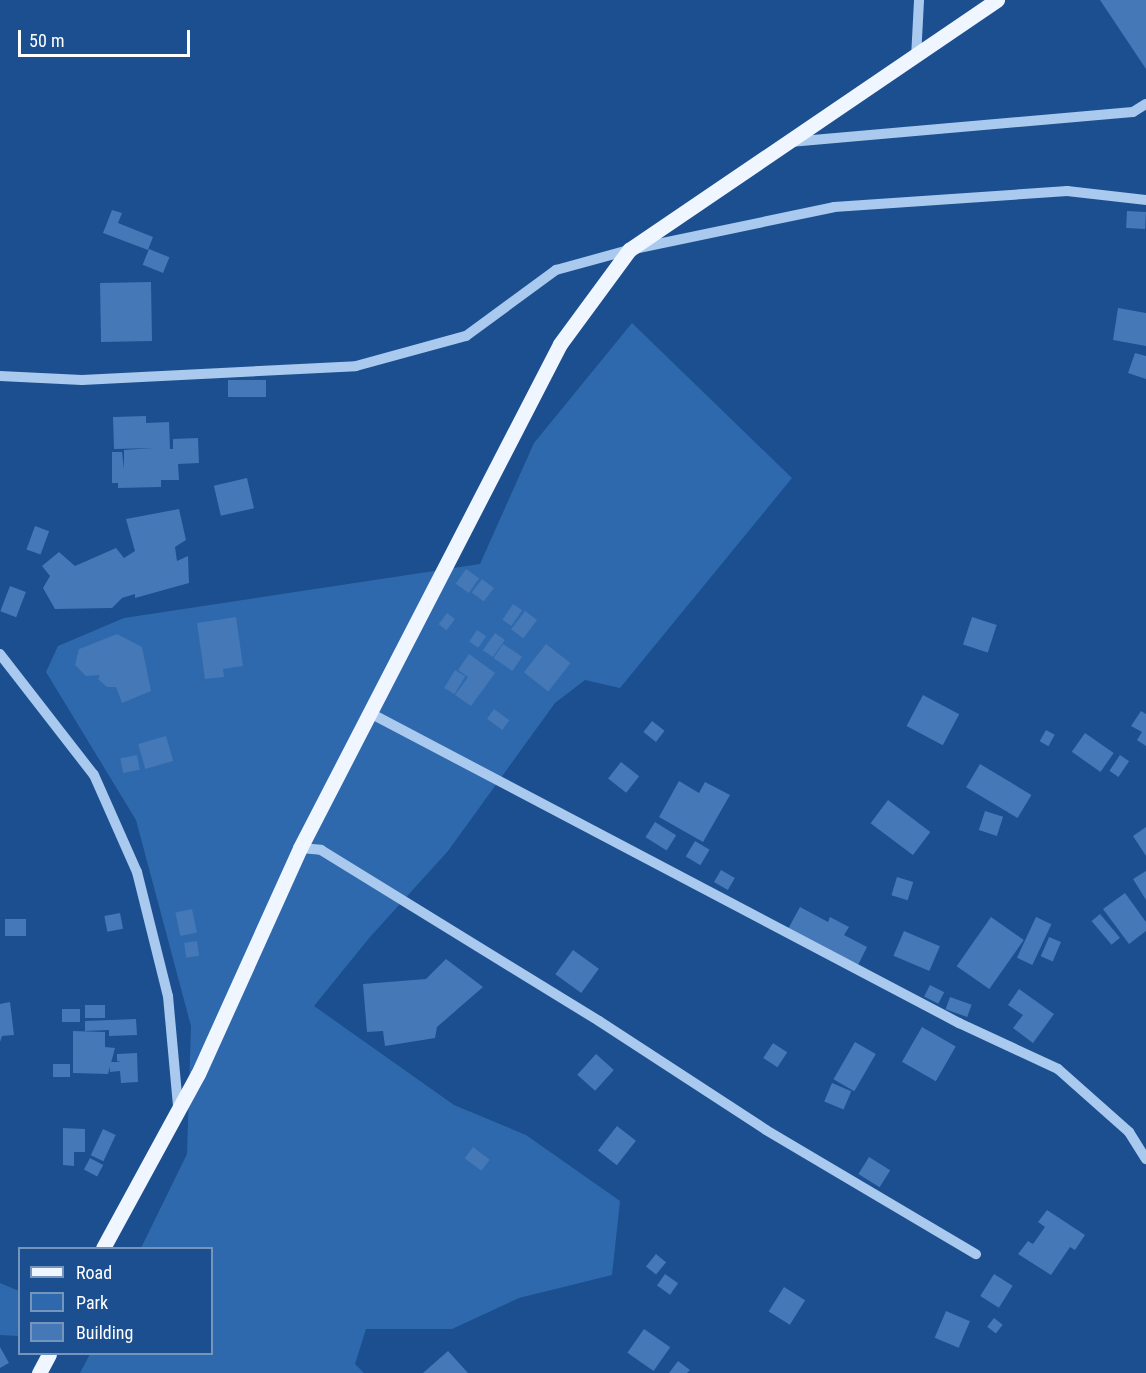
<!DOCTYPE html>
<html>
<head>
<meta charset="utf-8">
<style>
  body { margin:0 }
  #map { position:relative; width:1146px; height:1373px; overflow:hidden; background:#1b4f8f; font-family:"Roboto Condensed",sans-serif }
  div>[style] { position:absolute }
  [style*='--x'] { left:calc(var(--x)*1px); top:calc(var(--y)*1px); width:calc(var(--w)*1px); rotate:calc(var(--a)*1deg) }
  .green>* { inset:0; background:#2e69ad }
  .building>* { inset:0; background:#4478b7; transform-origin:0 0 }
  .minor>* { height:10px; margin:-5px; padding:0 5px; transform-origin:5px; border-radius:5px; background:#a9c9ee }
  .major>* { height:15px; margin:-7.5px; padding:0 7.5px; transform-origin:7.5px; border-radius:7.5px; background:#f0f6ff }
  span { translate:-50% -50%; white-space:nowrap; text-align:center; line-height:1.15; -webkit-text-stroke:6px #1b4f8f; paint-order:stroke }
  .legend { position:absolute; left:18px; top:1247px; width:195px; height:108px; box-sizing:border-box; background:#1b4f8f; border:2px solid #7695bc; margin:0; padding:8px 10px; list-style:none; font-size:18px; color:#fff }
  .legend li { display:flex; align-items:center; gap:12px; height:30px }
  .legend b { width:30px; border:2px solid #7695bc }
  .scale { position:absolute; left:18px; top:30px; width:172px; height:27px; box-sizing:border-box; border:3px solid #fff; border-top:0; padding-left:8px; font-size:18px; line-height:21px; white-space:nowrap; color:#fff; -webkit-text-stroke:4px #1b4f8f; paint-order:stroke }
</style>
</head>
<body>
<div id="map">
  <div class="green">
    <div style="clip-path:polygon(632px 323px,792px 478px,620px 688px,585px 680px,555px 703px,448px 851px,370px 937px,314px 1006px,454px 1105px,526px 1135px,620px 1201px,612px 1275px,519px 1298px,452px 1329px,366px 1329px,355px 1364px,364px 1373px,80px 1373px,90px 1354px,212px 1354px,212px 1248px,141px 1248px,187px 1154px,191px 1026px,136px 820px,46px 672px,58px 646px,124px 618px,480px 564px,534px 443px)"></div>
    <div style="clip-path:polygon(0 1283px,19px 1291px,19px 1336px,0 1335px)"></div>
  </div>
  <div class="building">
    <div style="clip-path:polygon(1100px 0,1146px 0,1146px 69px)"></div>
    <div style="clip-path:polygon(112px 210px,122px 213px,118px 223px,153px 237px,148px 250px,103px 233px)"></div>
    <div style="left:1127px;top:211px;width:19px;height:17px;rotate:3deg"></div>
    <div style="left:149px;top:249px;width:22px;height:17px;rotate:22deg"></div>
    <div style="left:151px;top:282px;width:59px;height:51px;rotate:89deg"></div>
    <div style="clip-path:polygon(1118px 308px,1146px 313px,1146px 346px,1113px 340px)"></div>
    <div style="clip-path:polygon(1135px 353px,1146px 356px,1146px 379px,1128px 373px)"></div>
    <div style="left:266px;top:380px;width:17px;height:38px;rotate:90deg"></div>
    <div style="clip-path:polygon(146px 416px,146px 423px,169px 422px,170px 449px,173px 449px,173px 439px,198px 438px,199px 463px,178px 464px,179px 480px,161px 480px,161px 487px,118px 488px,118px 483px,112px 483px,112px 452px,122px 452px,124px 469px,124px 450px,153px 448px,114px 449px,113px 417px)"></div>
    <div style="left:247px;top:478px;width:31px;height:34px;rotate:77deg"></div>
    <div style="clip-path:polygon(179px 509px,186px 540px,175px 547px,177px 561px,188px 556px,189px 583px,135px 598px,135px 594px,122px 598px,112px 608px,55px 609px,43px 588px,50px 576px,42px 566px,59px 552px,75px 566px,116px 548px,124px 558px,135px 551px,126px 519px)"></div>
    <div style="left:35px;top:526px;width:15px;height:25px;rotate:20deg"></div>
    <div style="left:466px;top:569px;width:16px;height:18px;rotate:35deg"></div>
    <div style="left:482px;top:579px;width:15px;height:17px;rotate:37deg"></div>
    <div style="left:10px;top:586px;width:17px;height:27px;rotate:21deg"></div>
    <div style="left:513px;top:604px;width:11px;height:19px;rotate:34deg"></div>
    <div style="left:525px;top:611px;width:15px;height:23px;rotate:37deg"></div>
    <div style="left:447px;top:613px;width:10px;height:14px;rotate:37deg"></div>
    <div style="clip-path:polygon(236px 617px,243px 666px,223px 669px,224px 677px,205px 679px,197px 623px)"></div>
    <div style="left:972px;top:617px;width:26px;height:29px;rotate:18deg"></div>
    <div style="left:477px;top:630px;width:11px;height:14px;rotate:34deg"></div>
    <div style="left:495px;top:633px;width:12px;height:21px;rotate:35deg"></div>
    <div style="clip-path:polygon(117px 634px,142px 647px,151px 691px,122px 703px,116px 687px,107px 687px,98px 679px,100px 675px,86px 676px,75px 665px,79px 649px)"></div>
    <div style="left:503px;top:644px;width:23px;height:17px;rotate:34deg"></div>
    <div style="left:546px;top:644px;width:31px;height:36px;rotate:38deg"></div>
    <div style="clip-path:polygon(469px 654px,495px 673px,471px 706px,455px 695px,468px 677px,458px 670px)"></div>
    <div style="left:455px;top:670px;width:12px;height:21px;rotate:31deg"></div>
    <div style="left:923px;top:695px;width:41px;height:35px;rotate:28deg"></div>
    <div style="left:494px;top:709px;width:19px;height:12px;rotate:36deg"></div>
    <div style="clip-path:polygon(1141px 711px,1146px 714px,1146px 746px,1137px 740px,1142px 732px,1131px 726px)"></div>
    <div style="left:652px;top:721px;width:16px;height:14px;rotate:38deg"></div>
    <div style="left:1046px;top:730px;width:10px;height:13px;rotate:29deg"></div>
    <div style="left:1085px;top:733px;width:35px;height:23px;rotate:35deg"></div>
    <div style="left:166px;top:736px;width:26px;height:29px;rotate:74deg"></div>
    <div style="left:137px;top:755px;width:15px;height:17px;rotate:79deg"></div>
    <div style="left:1120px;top:755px;width:11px;height:19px;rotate:34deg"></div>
    <div style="left:621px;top:762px;width:23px;height:21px;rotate:38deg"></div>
    <div style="left:980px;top:764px;width:60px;height:27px;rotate:31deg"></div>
    <div style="clip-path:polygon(679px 781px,699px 793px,705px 782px,730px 795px,703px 842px,659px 817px)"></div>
    <div style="left:888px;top:800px;width:53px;height:29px;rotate:37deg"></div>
    <div style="left:985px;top:811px;width:19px;height:20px;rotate:18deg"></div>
    <div style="left:655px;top:822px;width:25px;height:18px;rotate:32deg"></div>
    <div style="clip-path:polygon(1146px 827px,1146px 856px,1133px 836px)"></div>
    <div style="left:695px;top:841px;width:17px;height:18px;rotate:31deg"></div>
    <div style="left:721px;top:870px;width:16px;height:14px;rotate:30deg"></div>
    <div style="clip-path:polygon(1146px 871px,1146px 900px,1133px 879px)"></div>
    <div style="left:897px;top:877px;width:17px;height:19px;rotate:17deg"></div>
    <div style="clip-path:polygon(1125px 893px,1146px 922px,1146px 931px,1129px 944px,1103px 909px)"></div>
    <div style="clip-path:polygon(800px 907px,828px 922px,830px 917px,849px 927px,844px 935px,867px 947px,858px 965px,788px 929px)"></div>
    <div style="left:192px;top:909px;width:24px;height:17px;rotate:78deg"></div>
    <div style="left:120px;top:913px;width:16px;height:16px;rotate:79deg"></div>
    <div style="left:1100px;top:914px;width:31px;height:11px;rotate:50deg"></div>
    <div style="left:991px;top:917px;width:40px;height:60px;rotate:35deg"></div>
    <div style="left:1036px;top:917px;width:17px;height:45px;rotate:25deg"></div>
    <div style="left:5px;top:919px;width:21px;height:17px"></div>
    <div style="left:904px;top:931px;width:39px;height:27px;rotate:23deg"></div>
    <div style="left:1049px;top:937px;width:13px;height:21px;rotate:23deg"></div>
    <div style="left:197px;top:941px;width:15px;height:13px;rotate:82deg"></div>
    <div style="left:573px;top:950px;width:32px;height:30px;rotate:36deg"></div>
    <div style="clip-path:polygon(446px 959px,483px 987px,437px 1027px,435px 1038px,385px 1046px,383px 1031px,367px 1032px,363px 984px,426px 979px)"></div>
    <div style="left:930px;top:985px;width:16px;height:13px;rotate:27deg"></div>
    <div style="clip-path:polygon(1019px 989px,1054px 1014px,1033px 1043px,1013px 1028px,1023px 1015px,1008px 1005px)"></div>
    <div style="left:950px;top:997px;width:23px;height:13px;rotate:20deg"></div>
    <div style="clip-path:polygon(10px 1002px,14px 1035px,2px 1036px,0 1042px,0 1004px)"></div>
    <div style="left:85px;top:1005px;width:20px;height:13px"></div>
    <div style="left:80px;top:1009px;width:13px;height:18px;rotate:90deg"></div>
    <div style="clip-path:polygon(136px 1019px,137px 1035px,109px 1036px,109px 1030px,85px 1031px,85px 1021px)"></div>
    <div style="left:922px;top:1027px;width:39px;height:40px;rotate:30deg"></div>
    <div style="clip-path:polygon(73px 1031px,105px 1032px,105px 1047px,115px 1048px,108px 1074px,73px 1073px)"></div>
    <div style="left:855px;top:1042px;width:24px;height:43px;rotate:30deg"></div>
    <div style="left:773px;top:1043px;width:17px;height:18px;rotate:33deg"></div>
    <div style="clip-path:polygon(137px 1053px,138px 1082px,121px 1083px,120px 1071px,110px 1072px,110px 1062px,121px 1062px,117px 1061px,117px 1054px)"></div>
    <div style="left:596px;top:1054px;width:24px;height:28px;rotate:42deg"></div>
    <div style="left:53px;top:1064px;width:17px;height:13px"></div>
    <div style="left:832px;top:1083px;width:21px;height:20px;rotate:23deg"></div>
    <div style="left:617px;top:1126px;width:24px;height:31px;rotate:38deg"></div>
    <div style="clip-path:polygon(63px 1128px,85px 1129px,85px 1152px,74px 1152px,74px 1166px,63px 1165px)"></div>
    <div style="left:103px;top:1129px;width:14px;height:29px;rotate:25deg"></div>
    <div style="left:473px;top:1147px;width:21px;height:14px;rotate:37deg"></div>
    <div style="left:869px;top:1157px;width:25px;height:20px;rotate:32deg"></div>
    <div style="left:90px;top:1158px;width:15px;height:13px;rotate:28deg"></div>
    <div style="clip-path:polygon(1047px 1210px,1085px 1235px,1075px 1250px,1070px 1247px,1051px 1275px,1018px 1254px,1028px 1241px,1033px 1244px,1045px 1227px,1038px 1222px)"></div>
    <div style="left:656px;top:1254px;width:13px;height:16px;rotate:39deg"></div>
    <div style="left:665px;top:1274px;width:16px;height:14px;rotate:35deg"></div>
    <div style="left:994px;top:1274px;width:22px;height:26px;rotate:32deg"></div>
    <div style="left:784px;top:1287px;width:25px;height:29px;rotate:32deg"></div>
    <div style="left:946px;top:1311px;width:26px;height:29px;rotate:23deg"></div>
    <div style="left:994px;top:1318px;width:11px;height:11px;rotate:38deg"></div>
    <div style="left:644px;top:1329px;width:32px;height:29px;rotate:35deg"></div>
    <div style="clip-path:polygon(0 1347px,9px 1363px,0 1368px)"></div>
    <div style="clip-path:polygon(448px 1351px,468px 1373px,423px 1373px)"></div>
    <div style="clip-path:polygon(678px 1361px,690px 1370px,687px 1373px,669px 1373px)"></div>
  </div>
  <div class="minor">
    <div style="--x:916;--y:58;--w:58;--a:-87"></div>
    <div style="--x:790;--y:142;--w:344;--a:-5"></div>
    <div style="--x:1133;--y:112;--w:15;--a:-32"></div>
    <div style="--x:0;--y:376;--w:82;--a:2.8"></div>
    <div style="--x:82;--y:380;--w:274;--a:-2.9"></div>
    <div style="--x:356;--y:366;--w:114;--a:-15.3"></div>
    <div style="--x:466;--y:336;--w:112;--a:-36.3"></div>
    <div style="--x:556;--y:270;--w:76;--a:-15.3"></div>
    <div style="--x:629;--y:250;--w:209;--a:-11.8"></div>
    <div style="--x:834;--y:207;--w:234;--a:-3.9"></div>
    <div style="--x:1067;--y:191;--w:80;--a:6.5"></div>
    <div style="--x:0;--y:654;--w:153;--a:52.2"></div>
    <div style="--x:94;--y:775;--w:106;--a:66.1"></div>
    <div style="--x:137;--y:872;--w:128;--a:76"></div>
    <div style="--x:168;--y:996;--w:109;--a:84.8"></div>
    <div style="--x:370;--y:713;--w:666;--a:27.76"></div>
    <div style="--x:959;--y:1023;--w:109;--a:24.9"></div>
    <div style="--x:1058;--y:1069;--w:95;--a:41.6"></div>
    <div style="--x:1129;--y:1132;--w:32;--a:58"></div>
    <div style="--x:300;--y:848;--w:21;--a:5"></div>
    <div style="--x:321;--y:850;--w:326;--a:31.6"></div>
    <div style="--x:599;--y:1021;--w:199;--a:33.1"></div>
    <div style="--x:766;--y:1130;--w:244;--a:30.6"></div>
  </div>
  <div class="major">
    <div style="--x:103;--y:1248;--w:198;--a:-61.4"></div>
    <div style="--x:198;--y:1074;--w:248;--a:-65.7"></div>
    <div style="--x:300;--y:848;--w:567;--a:-62.71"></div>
    <div style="--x:560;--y:344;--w:117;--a:-53.7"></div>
    <div style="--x:629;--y:250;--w:445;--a:-34.2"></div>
    <div style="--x:39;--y:1373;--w:21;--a:-62"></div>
  </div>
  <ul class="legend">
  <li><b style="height:8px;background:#f0f6ff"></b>Road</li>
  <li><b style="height:16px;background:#2e69ad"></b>Park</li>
  <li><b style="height:16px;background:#4478b7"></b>Building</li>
  </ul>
  <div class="scale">50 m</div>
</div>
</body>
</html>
